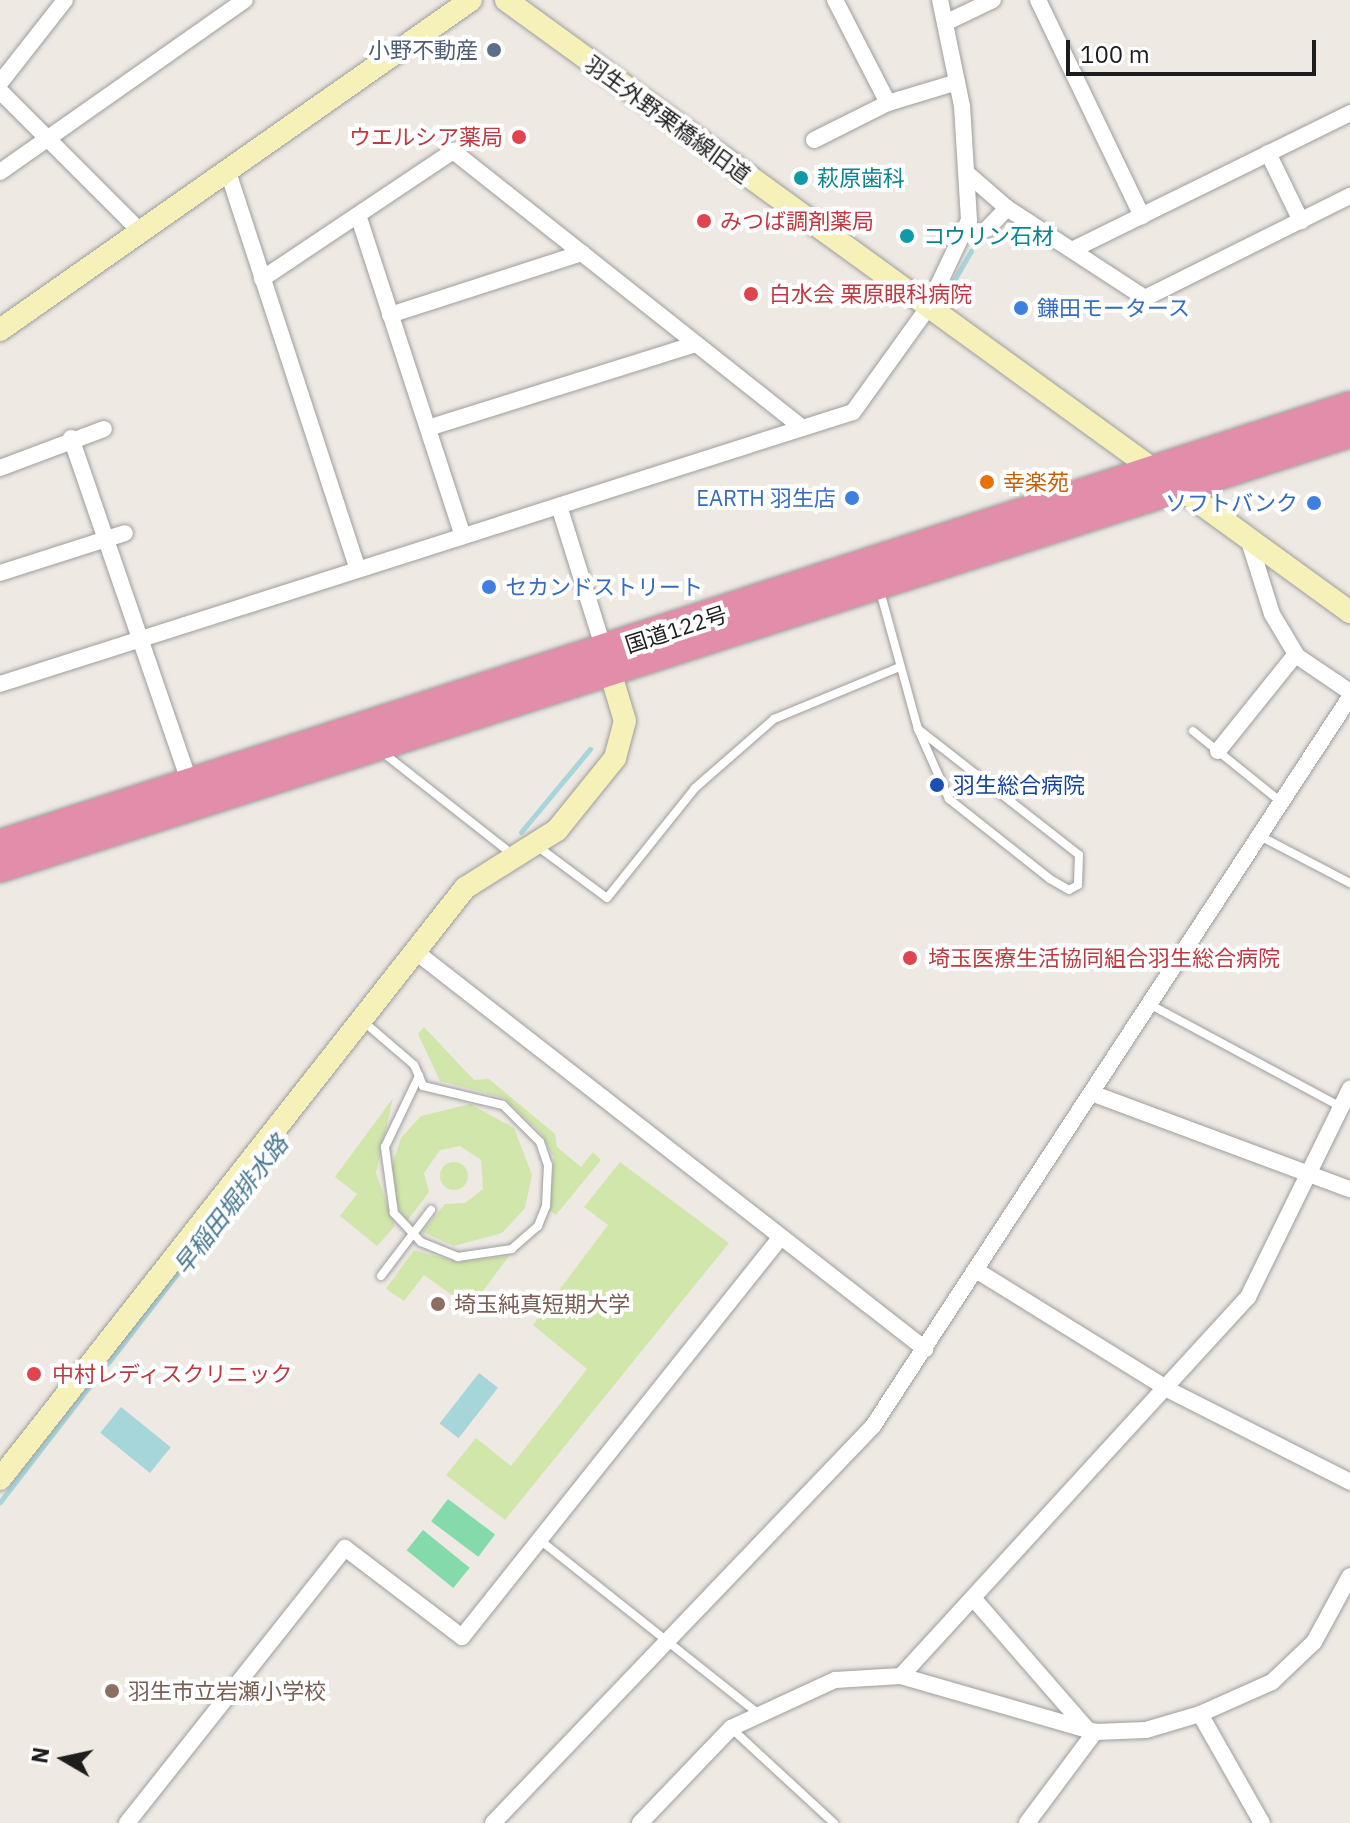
<!DOCTYPE html>
<html>
<head>
<meta charset="utf-8">
<style>
  body { margin:0 }
  #map { position:relative; width:1350px; height:1823px; overflow:hidden; background:#eee9e3; font-family:"IBM Plex Sans","Noto Sans JP",sans-serif }
  div>[style] { position:absolute }
  [style*='--x'] { left:calc(var(--x)*1px); top:calc(var(--y)*1px); width:calc(var(--w)*1px); rotate:calc(var(--a)*1deg) }
  .grass>* { inset:0; background:#d1e6ab }
  .round { border-radius:50% }
  .pitch>* { inset:0; background:#85daac; transform-origin:0 0 }
  .water>* { inset:0; background:#a6d6da; transform-origin:0 0 }
  .stream>* { height:5px; margin:-2.5px; padding:0 2.5px; transform-origin:2.5px; border-radius:2.5px; background:#a6d6da }
  .roads { filter:drop-shadow(0 0 2px #9e9e9e) drop-shadow(0 0 2px #9e9e9e) }
  .lane>* { height:8px; margin:-4px; padding:0 4px; transform-origin:4px; border-radius:4px; background:#fff }
  .street>* { height:16px; margin:-8px; padding:0 8px; transform-origin:8px; border-radius:8px; background:#fff }
  .secondary>* { height:22px; margin:-11px; padding:0 11px; transform-origin:11px; border-radius:11px; background:#f6f0b9 }
  .highway>* { height:28px; margin:-14px; padding:0 14px; transform-origin:14px; border-radius:14px; background:#e28eab }
  .dots>* { width:22px; height:22px; translate:-50% -50%; box-sizing:border-box; border:4px solid #fff; border-radius:50% }
  span { translate:-50% -50%; white-space:nowrap; text-align:center; line-height:1.15; -webkit-text-stroke:8px #fff; paint-order:stroke }
  .service-label { font-size:22px; color:#4e5e75 }
  .right { translate:-100% -50%; text-align:right }
  .street-label { font-size:22px; color:#1d1d1d }
  .health-label { font-size:22px; color:#be3a42 }
  .left { translate:0 -50%; text-align:left }
  .culture-label { font-size:22px; color:#0d838f }
  .shop-label { font-size:22px; color:#366cbe }
  .food-label { font-size:22px; color:#c56008 }
  .transit-label { font-size:22px; color:#164399 }
  .education-label { font-size:22px; color:#785e54 }
  .water-label { font-size:24px; color:#457791; font-style:italic }
  .north { position:absolute; left:24px; top:1719px; width:80px; height:80px; -webkit-text-stroke:6px #fff; paint-order:stroke; rotate:279deg; font-size:22px; font-weight:700; line-height:32px; text-align:center; color:#1d1d1d }
  .north::after { content:''; display:block; margin:auto; width:28px; height:36px; background:#1d1d1d; clip-path:polygon(50% 0,100% 100%,50% 72%,0 100%) }
  .scale { position:absolute; left:1066px; top:40px; width:250px; height:36px; box-sizing:border-box; border:4px solid #1d1d1d; border-top:0; padding-left:10px; font-size:24px; line-height:28px; white-space:nowrap; color:#1d1d1d; -webkit-text-stroke:6px #fff; paint-order:stroke }
</style>
</head>
<body>
<div id="map">
  <div class="grass">
    <div style="clip-path:polygon(424px 1027px,474px 1080px,489px 1079px,555px 1134px,557px 1147px,581px 1167px,593px 1152px,601px 1160px,556px 1215px,549px 1210px,554px 1158px,540px 1132px,504px 1098px,440px 1081px,418px 1034px)"></div>
    <div style="clip-path:polygon(393px 1098px,376px 1173px,395px 1226px,377px 1246px,340px 1216px,357px 1194px,335px 1177px)"></div>
    <div style="clip-path:polygon(470px 1104px,514px 1128px,532px 1175px,525px 1208px,502px 1233px,454px 1246px,422px 1232px,445px 1204px,465px 1203px,483px 1189px,481px 1160px,460px 1146px,440px 1150px,424px 1173px,429px 1192px,407px 1221px,394px 1200px,391px 1168px,401px 1138px,421px 1116px)"></div>
    <div class="round" style="left:440px;top:1162px;width:28px;height:28px"></div>
    <div style="clip-path:polygon(620px 1162px,729px 1243px,505px 1520px,446px 1475px,476px 1438px,511px 1466px,587px 1369px,533px 1325px,608px 1225px,584px 1207px)"></div>
    <div style="clip-path:polygon(414px 1250px,458px 1262px,509px 1256px,470px 1308px,424px 1275px,404px 1301px,386px 1289px)"></div>
  </div>
  <div class="pitch">
    <div style="left:448px;top:1499px;width:59px;height:28px;rotate:37deg"></div>
    <div style="left:423px;top:1530px;width:60px;height:26px;rotate:39deg"></div>
  </div>
  <div class="water">
    <div style="left:479px;top:1373px;width:24px;height:64px;rotate:38deg"></div>
    <div style="left:121px;top:1407px;width:64px;height:33px;rotate:39deg"></div>
  </div>
  <div class="stream">
    <div style="--x:945;--y:296;--w:52;--a:-60"></div>
    <div style="--x:521;--y:832;--w:108;--a:-50.3"></div>
    <div style="--x:108;--y:1363;--w:255;--a:-52.3"></div>
    <div style="--x:0;--y:1502;--w:162;--a:-52.3"></div>
  </div>
  <div class="roads">
    <div class="lane">
      <div style="--x:880;--y:591;--w:143;--a:74.6"></div>
      <div style="--x:918;--y:729;--w:204;--a:38"></div>
      <div style="--x:1079;--y:855;--w:30;--a:92"></div>
      <div style="--x:1078;--y:885;--w:10;--a:151"></div>
      <div style="--x:1069;--y:890;--w:22;--a:-150"></div>
      <div style="--x:1050;--y:879;--w:129;--a:-141.6"></div>
      <div style="--x:949;--y:799;--w:77;--a:-113.9"></div>
      <div style="--x:1193;--y:731;--w:113;--a:38.9"></div>
      <div style="--x:381;--y:751;--w:167;--a:38.2"></div>
      <div style="--x:1260;--y:836;--w:102;--a:27.6"></div>
      <div style="--x:537;--y:846;--w:87;--a:36.6"></div>
      <div style="--x:607;--y:898;--w:141;--a:-51.3"></div>
      <div style="--x:695;--y:788;--w:105;--a:-41.1"></div>
      <div style="--x:774;--y:719;--w:133;--a:-22.5"></div>
      <div style="--x:1151;--y:1005;--w:213;--a:28.2"></div>
      <div style="--x:364;--y:1022;--w:66;--a:40.7"></div>
      <div style="--x:414;--y:1065;--w:12;--a:66"></div>
      <div style="--x:419;--y:1076;--w:11;--a:68"></div>
      <div style="--x:423;--y:1086;--w:82;--a:13.4"></div>
      <div style="--x:503;--y:1105;--w:52;--a:45"></div>
      <div style="--x:540;--y:1142;--w:24;--a:71"></div>
      <div style="--x:548;--y:1165;--w:41;--a:92.8"></div>
      <div style="--x:546;--y:1206;--w:22;--a:112"></div>
      <div style="--x:538;--y:1226;--w:35;--a:139"></div>
      <div style="--x:512;--y:1249;--w:55;--a:171.6"></div>
      <div style="--x:458;--y:1257;--w:40;--a:-158"></div>
      <div style="--x:421;--y:1242;--w:40;--a:-133"></div>
      <div style="--x:394;--y:1213;--w:67;--a:-97.8"></div>
      <div style="--x:385;--y:1147;--w:79;--a:-64.4"></div>
      <div style="--x:381;--y:1276;--w:83;--a:-52.9"></div>
      <div style="--x:540;--y:1540;--w:275;--a:38.5"></div>
      <div style="--x:732;--y:1729;--w:139;--a:42.7"></div>
    </div>
    <div class="street">
      <div style="--x:1038;--y:0;--w:240;--a:64.3"></div>
      <div style="--x:945;--y:23;--w:53;--a:-25.6"></div>
      <div style="--x:0;--y:83;--w:105;--a:-51.9"></div>
      <div style="--x:0;--y:91;--w:197;--a:45"></div>
      <div style="--x:888;--y:103;--w:72;--a:-16.9"></div>
      <div style="--x:814;--y:140;--w:83;--a:-26.6"></div>
      <div style="--x:888;--y:103;--w:116;--a:-117.2"></div>
      <div style="--x:1268;--y:153;--w:76;--a:64.1"></div>
      <div style="--x:227;--y:169;--w:421;--a:71.9"></div>
      <div style="--x:0;--y:172;--w:299;--a:-35.1"></div>
      <div style="--x:969;--y:175;--w:50;--a:41"></div>
      <div style="--x:358;--y:215;--w:338;--a:71.9"></div>
      <div style="--x:987;--y:229;--w:29;--a:-46"></div>
      <div style="--x:1007;--y:208;--w:165;--a:33.1"></div>
      <div style="--x:1145;--y:298;--w:229;--a:-26.5"></div>
      <div style="--x:1072;--y:250;--w:310;--a:-26.2"></div>
      <div style="--x:262;--y:279;--w:230;--a:-33.8"></div>
      <div style="--x:453;--y:151;--w:446;--a:38.4"></div>
      <div style="--x:390;--y:315;--w:202;--a:-17.9"></div>
      <div style="--x:428;--y:428;--w:281;--a:-17.4"></div>
      <div style="--x:71;--y:438;--w:366;--a:71"></div>
      <div style="--x:0;--y:468;--w:111;--a:-20.6"></div>
      <div style="--x:559;--y:506;--w:154;--a:72.6"></div>
      <div style="--x:1250;--y:544;--w:73;--a:72.6"></div>
      <div style="--x:1272;--y:614;--w:49;--a:59.2"></div>
      <div style="--x:1297;--y:656;--w:64;--a:34.2"></div>
      <div style="--x:0;--y:573;--w:131;--a:-17.7"></div>
      <div style="--x:0;--y:684;--w:895;--a:-17.69"></div>
      <div style="--x:853;--y:412;--w:127;--a:-54.3"></div>
      <div style="--x:927;--y:309;--w:98;--a:-64.7"></div>
      <div style="--x:969;--y:220;--w:114;--a:-93.5"></div>
      <div style="--x:962;--y:106;--w:108;--a:-101.7"></div>
      <div style="--x:1218;--y:751;--w:124;--a:-51.2"></div>
      <div style="--x:416;--y:952;--w:646;--a:37.95"></div>
      <div style="--x:1094;--y:1094;--w:273;--a:20.4"></div>
      <div style="--x:979;--y:1272;--w:224;--a:31.8"></div>
      <div style="--x:1169;--y:1390;--w:203;--a:26.9"></div>
      <div style="--x:973;--y:1598;--w:174;--a:49"></div>
      <div style="--x:901;--y:1676;--w:514;--a:-47.52"></div>
      <div style="--x:1248;--y:1297;--w:232;--a:-63.9"></div>
      <div style="--x:1200;--y:1714;--w:125;--a:60.4"></div>
      <div style="--x:127;--y:1823;--w:351;--a:-51.6"></div>
      <div style="--x:345;--y:1548;--w:147;--a:37.3"></div>
      <div style="--x:462;--y:1637;--w:510;--a:-51.45"></div>
      <div style="--x:493;--y:1823;--w:550;--a:-46.25"></div>
      <div style="--x:873;--y:1426;--w:871;--a:-56.8"></div>
      <div style="--x:640;--y:1823;--w:132;--a:-46.2"></div>
      <div style="--x:731;--y:1728;--w:115;--a:-24.8"></div>
      <div style="--x:835;--y:1680;--w:66;--a:-3.5"></div>
      <div style="--x:901;--y:1676;--w:202;--a:16.1"></div>
      <div style="--x:1095;--y:1732;--w:51;--a:-2.2"></div>
      <div style="--x:1146;--y:1730;--w:56;--a:-16.5"></div>
      <div style="--x:1200;--y:1714;--w:79;--a:-24"></div>
      <div style="--x:1272;--y:1682;--w:58;--a:-43.6"></div>
      <div style="--x:1314;--y:1642;--w:75;--a:-61.4"></div>
      <div style="--x:1027;--y:1823;--w:114;--a:-53.2"></div>
    </div>
    <div class="secondary">
      <div style="--x:506;--y:0;--w:1043;--a:35.95"></div>
      <div style="--x:0;--y:330;--w:575;--a:-35.02"></div>
      <div style="--x:0;--y:1479;--w:752;--a:-51.8"></div>
      <div style="--x:465;--y:888;--w:109;--a:-32.2"></div>
      <div style="--x:557;--y:830;--w:92;--a:-51.1"></div>
      <div style="--x:615;--y:758;--w:38;--a:-75"></div>
      <div style="--x:625;--y:721;--w:66;--a:-106.8"></div>
    </div>
    <div class="highway">
      <div style="--x:0;--y:844;--w:1419;--a:-17.98"></div>
      <div style="--x:0;--y:868;--w:1418;--a:-17.86"></div>
    </div>
  </div>
  <div class="dots">
    <div style="left:494px;top:50px;background:#5c6f8a"></div>
    <div style="left:519px;top:137px;background:#e0444e"></div>
    <div style="left:801px;top:178px;background:#0f9aa8"></div>
    <div style="left:704px;top:221px;background:#e0444e"></div>
    <div style="left:907px;top:236px;background:#0f9aa8"></div>
    <div style="left:751px;top:294px;background:#e0444e"></div>
    <div style="left:1021px;top:308px;background:#3f7fe0"></div>
    <div style="left:987px;top:482px;background:#e8710a"></div>
    <div style="left:852px;top:498px;background:#3f7fe0"></div>
    <div style="left:1314px;top:503px;background:#3f7fe0"></div>
    <div style="left:489px;top:587px;background:#3f7fe0"></div>
    <div style="left:937px;top:785px;background:#1a4fb4"></div>
    <div style="left:910px;top:958px;background:#e0444e"></div>
    <div style="left:438px;top:1304px;background:#8d6e63"></div>
    <div style="left:34px;top:1374px;background:#e0444e"></div>
    <div style="left:112px;top:1691px;background:#8d6e63"></div>
  </div>
  <div class="service-label">
    <span class="right" style="left:478px;top:50px">小野不動産</span>
  </div>
  <div class="street-label">
    <span style="left:668px;top:119px;rotate:36deg">羽生外野栗橋線旧道</span>
    <span style="left:676px;top:629px;rotate:-18deg">国道122号</span>
  </div>
  <div class="health-label">
    <span class="right" style="left:503px;top:137px">ウエルシア薬局</span>
    <span class="left" style="left:720px;top:221px">みつば調剤薬局</span>
    <span class="left" style="left:769px;top:294px">白水会 栗原眼科病院</span>
    <span class="left" style="left:928px;top:958px">埼玉医療生活協同組合羽生総合病院</span>
    <span class="left" style="left:52px;top:1374px">中村レディスクリニック</span>
  </div>
  <div class="culture-label">
    <span class="left" style="left:817px;top:178px">萩原歯科</span>
    <span class="left" style="left:923px;top:236px">コウリン石材</span>
  </div>
  <div class="shop-label">
    <span class="left" style="left:1037px;top:308px">鎌田モータース</span>
    <span class="right" style="left:836px;top:498px">EARTH 羽生店</span>
    <span class="right" style="left:1298px;top:503px">ソフトバンク</span>
    <span class="left" style="left:505px;top:587px">セカンドストリート</span>
  </div>
  <div class="food-label">
    <span class="left" style="left:1003px;top:482px">幸楽苑</span>
  </div>
  <div class="transit-label">
    <span class="left" style="left:953px;top:785px">羽生総合病院</span>
  </div>
  <div class="education-label">
    <span class="left" style="left:454px;top:1304px">埼玉純真短期大学</span>
    <span class="left" style="left:128px;top:1691px">羽生市立岩瀬小学校</span>
  </div>
  <div class="water-label">
    <span style="left:231px;top:1205px;rotate:-52deg">早稲田堀排水路</span>
  </div>
  <div class="north">N</div>
  <div class="scale">100 m</div>
</div>
</body>
</html>
